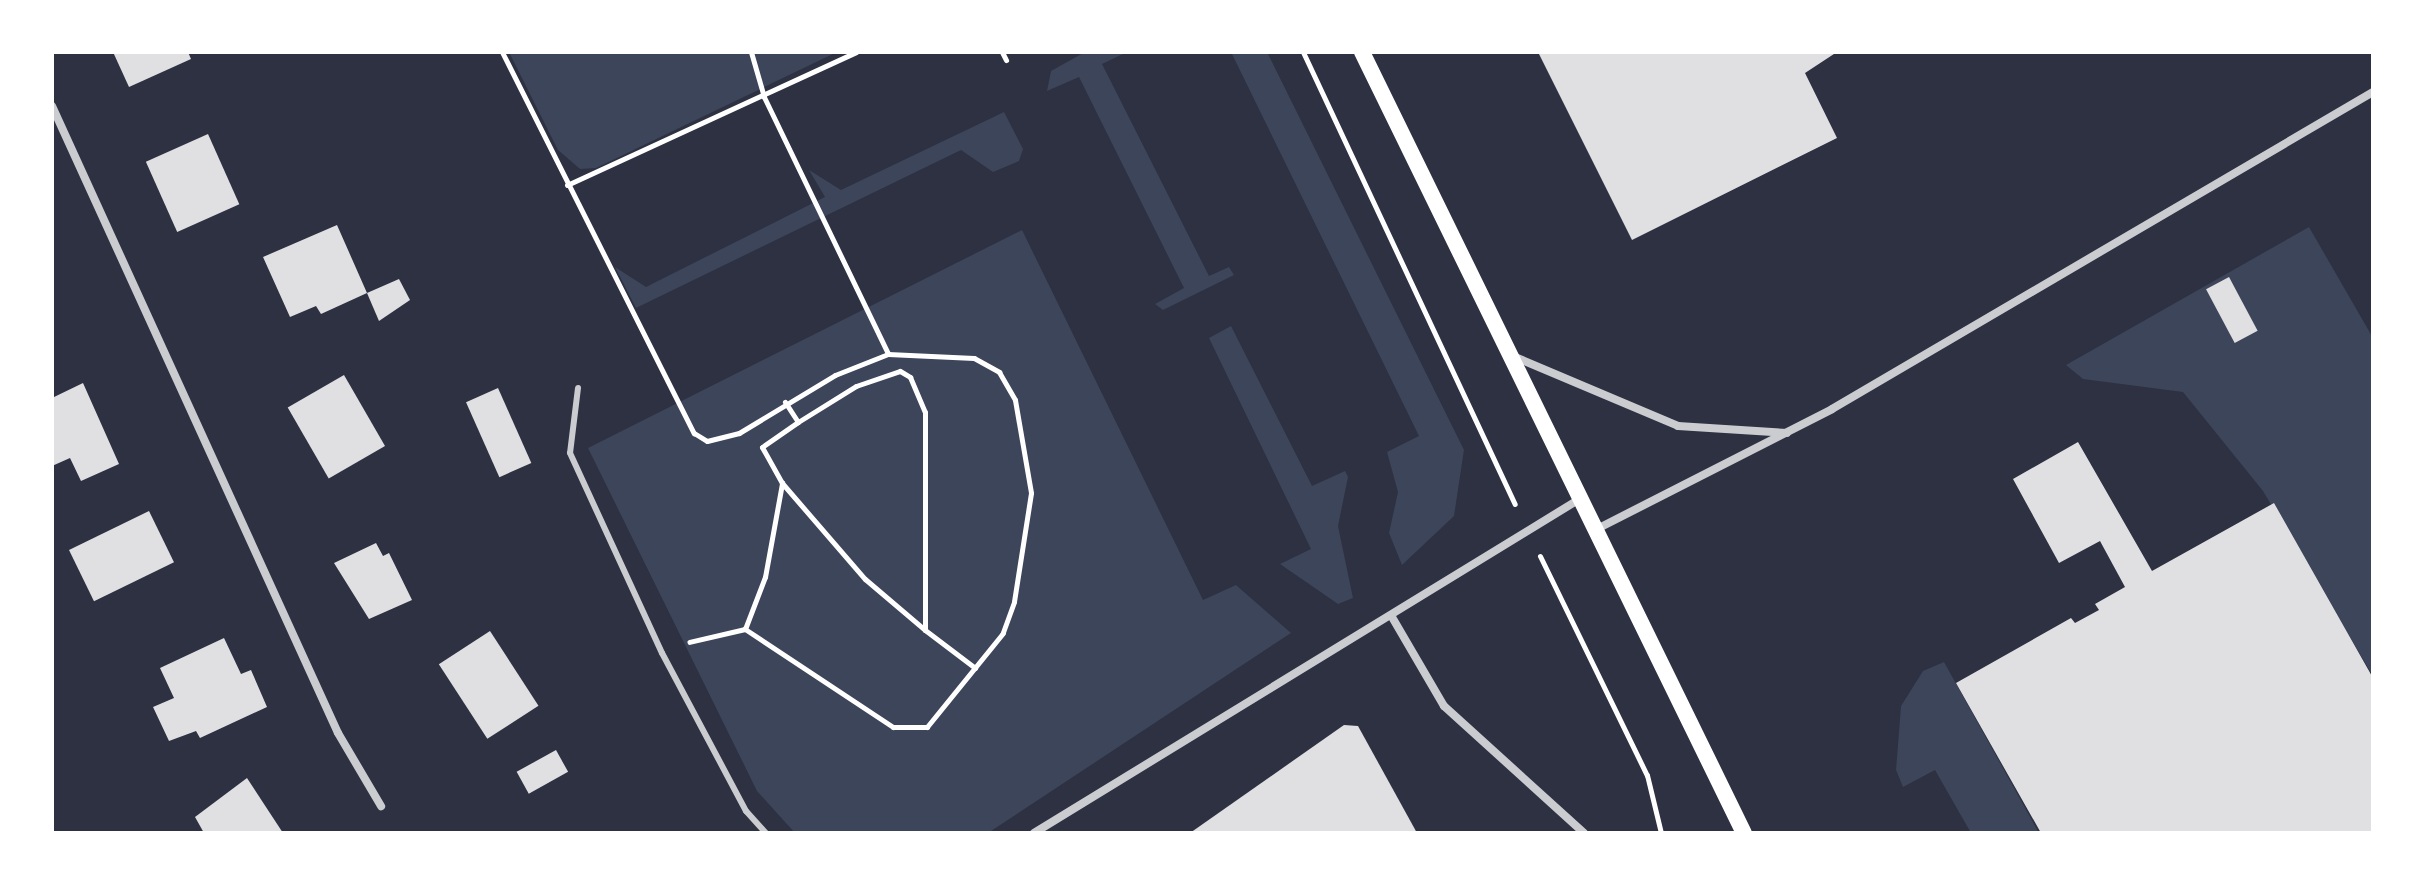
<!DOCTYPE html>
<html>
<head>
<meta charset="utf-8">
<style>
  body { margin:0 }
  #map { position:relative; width:2425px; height:885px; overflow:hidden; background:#2d3142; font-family:"DejaVu Sans",sans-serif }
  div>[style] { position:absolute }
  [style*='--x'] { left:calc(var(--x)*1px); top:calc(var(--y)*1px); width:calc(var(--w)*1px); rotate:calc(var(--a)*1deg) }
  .green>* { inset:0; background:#3c4559 }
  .building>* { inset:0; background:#e0e0e3; transform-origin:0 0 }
  .path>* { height:5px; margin:-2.5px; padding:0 2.5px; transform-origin:2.5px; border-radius:2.5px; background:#fff }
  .service>* { height:6px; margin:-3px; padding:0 3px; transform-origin:3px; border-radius:3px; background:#caccd0 }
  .minor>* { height:8px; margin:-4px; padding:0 4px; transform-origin:4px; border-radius:4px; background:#caccd0 }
  .secondary>* { height:16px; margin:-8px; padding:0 8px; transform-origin:8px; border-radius:8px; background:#fff }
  span { translate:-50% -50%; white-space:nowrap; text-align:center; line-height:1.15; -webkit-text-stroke:8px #fff; paint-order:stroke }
  .frame { position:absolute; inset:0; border:54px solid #fff; pointer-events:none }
</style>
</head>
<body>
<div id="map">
  <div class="green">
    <div style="clip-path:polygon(509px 52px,837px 52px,596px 168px,580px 169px,558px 150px)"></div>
    <div style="clip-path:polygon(1085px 52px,1127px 52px,1102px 64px,1209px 276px,1229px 267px,1234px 275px,1163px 310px,1155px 304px,1184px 288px,1079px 77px,1047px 91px,1051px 71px)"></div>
    <div style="clip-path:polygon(1231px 52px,1267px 52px,1464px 450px,1454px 516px,1402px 565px,1389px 533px,1398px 492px,1387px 452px,1419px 436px)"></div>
    <div style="clip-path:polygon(1004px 112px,1023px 149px,1019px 161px,993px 172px,961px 150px,636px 308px,615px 267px,646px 287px,825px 197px,809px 170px,841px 190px)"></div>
    <div style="clip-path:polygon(2309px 227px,2373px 338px,2373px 676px,2263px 491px,2183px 392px,2083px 379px,2066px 365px)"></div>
    <div style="clip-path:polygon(1022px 230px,1203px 600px,1236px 585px,1291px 633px,988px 833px,795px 833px,757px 791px,588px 448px)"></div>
    <div style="clip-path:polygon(1231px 326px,1312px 486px,1345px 471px,1348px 477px,1338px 526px,1353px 598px,1338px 604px,1280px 564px,1311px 549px,1209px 338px)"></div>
    <div style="clip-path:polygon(1944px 662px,2039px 833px,1971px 833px,1935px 770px,1903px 787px,1896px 770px,1901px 706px,1923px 671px)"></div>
  </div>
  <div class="building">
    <div style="clip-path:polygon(113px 52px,188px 52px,191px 59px,129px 87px)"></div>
    <div style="clip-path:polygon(1538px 52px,1837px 52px,1805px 73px,1837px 138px,1632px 240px)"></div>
    <div style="left:208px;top:134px;width:77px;height:68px;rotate:66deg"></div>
    <div style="clip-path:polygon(337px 225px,367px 293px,321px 314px,316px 306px,290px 317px,263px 257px)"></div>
    <div style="left:2229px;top:277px;width:61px;height:26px;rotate:62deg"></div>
    <div style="clip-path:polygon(399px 279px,410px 300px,379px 321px,367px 293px)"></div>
    <div style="left:344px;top:375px;width:82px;height:65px;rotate:60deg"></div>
    <div style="clip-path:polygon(83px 383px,119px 464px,81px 481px,70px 458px,52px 466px,52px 398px)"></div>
    <div style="left:498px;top:388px;width:82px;height:35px;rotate:66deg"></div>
    <div style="clip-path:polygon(2078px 442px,2152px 571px,2274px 503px,2373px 678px,2373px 833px,2041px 833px,1956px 683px,2071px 618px,2075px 623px,2099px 610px,2095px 604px,2125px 587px,2100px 541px,2059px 563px,2013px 479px)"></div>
    <div style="left:149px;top:511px;width:57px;height:89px;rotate:64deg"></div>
    <div style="clip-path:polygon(376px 543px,383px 556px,389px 553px,412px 600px,369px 619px,334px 563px)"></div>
    <div style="left:490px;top:631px;width:89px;height:61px;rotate:57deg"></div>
    <div style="clip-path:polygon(224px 638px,241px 674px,251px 670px,267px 707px,200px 738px,196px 731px,169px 741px,153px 707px,174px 698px,160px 668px)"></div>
    <div style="clip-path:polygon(1344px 725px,1358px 726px,1417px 833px,1190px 833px)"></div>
    <div style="left:556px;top:750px;width:25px;height:45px;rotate:61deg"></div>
    <div style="clip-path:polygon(247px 778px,283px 833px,204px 833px,195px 817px)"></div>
  </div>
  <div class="path">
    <div style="--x:502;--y:52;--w:427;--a:63.3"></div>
    <div style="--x:694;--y:433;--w:15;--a:32"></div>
    <div style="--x:707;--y:441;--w:33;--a:-14"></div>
    <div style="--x:739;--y:433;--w:112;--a:-31.1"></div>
    <div style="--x:835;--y:375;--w:57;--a:-21.6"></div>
    <div style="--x:888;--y:354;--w:86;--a:2.7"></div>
    <div style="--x:974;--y:358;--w:29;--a:29"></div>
    <div style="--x:999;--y:372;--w:32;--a:60"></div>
    <div style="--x:1015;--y:400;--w:94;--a:80.2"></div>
    <div style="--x:1031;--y:493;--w:110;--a:98.9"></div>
    <div style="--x:1014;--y:602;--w:33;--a:110"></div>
    <div style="--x:1003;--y:633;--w:121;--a:129"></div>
    <div style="--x:927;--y:727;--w:34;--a:180"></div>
    <div style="--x:893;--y:727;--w:178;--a:-146.5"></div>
    <div style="--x:745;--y:629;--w:57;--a:166.9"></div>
    <div style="--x:751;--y:52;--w:47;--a:73.9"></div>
    <div style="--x:764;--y:97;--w:285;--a:64.2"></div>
    <div style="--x:1002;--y:52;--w:9;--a:63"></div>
    <div style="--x:1303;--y:52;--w:499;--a:64.9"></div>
    <div style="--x:567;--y:185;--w:318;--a:-24.7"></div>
    <div style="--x:798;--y:422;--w:68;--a:-31.8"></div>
    <div style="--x:856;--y:386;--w:46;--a:-18.8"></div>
    <div style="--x:900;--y:371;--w:12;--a:31"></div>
    <div style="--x:910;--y:377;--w:38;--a:67"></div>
    <div style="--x:925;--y:412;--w:218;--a:90"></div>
    <div style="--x:925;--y:630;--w:63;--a:37.2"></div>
    <div style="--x:782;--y:483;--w:127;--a:49.2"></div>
    <div style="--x:865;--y:579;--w:79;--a:40.4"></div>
    <div style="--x:1540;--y:556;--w:244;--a:64"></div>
    <div style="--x:1647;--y:775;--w:60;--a:76.4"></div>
    <div style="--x:745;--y:629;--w:56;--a:-69"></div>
    <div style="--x:765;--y:577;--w:96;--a:-79.7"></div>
    <div style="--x:782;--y:483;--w:41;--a:-119.1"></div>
    <div style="--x:762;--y:447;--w:44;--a:-34.8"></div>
    <div style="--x:798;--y:422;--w:24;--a:-123"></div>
  </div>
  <div class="service">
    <div style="--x:578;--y:388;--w:65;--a:97"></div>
    <div style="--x:570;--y:453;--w:220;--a:65.3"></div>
    <div style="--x:662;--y:653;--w:179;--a:62"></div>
    <div style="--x:746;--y:811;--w:30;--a:48"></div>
  </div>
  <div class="minor">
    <div style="--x:52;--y:106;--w:689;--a:65.48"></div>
    <div style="--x:338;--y:733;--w:85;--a:59.5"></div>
    <div style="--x:1515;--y:357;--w:177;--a:22.9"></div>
    <div style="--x:1678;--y:426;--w:109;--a:3.7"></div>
    <div style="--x:1593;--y:531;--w:268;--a:-27"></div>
    <div style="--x:1832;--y:409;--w:627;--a:-30.37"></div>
    <div style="--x:1392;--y:617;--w:103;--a:59.7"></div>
    <div style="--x:1444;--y:706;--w:189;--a:42.2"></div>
    <div style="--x:1034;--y:833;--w:638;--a:-31.47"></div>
  </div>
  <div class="secondary">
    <div style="--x:1362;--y:52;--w:869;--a:63.94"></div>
  </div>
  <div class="frame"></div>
</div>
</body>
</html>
